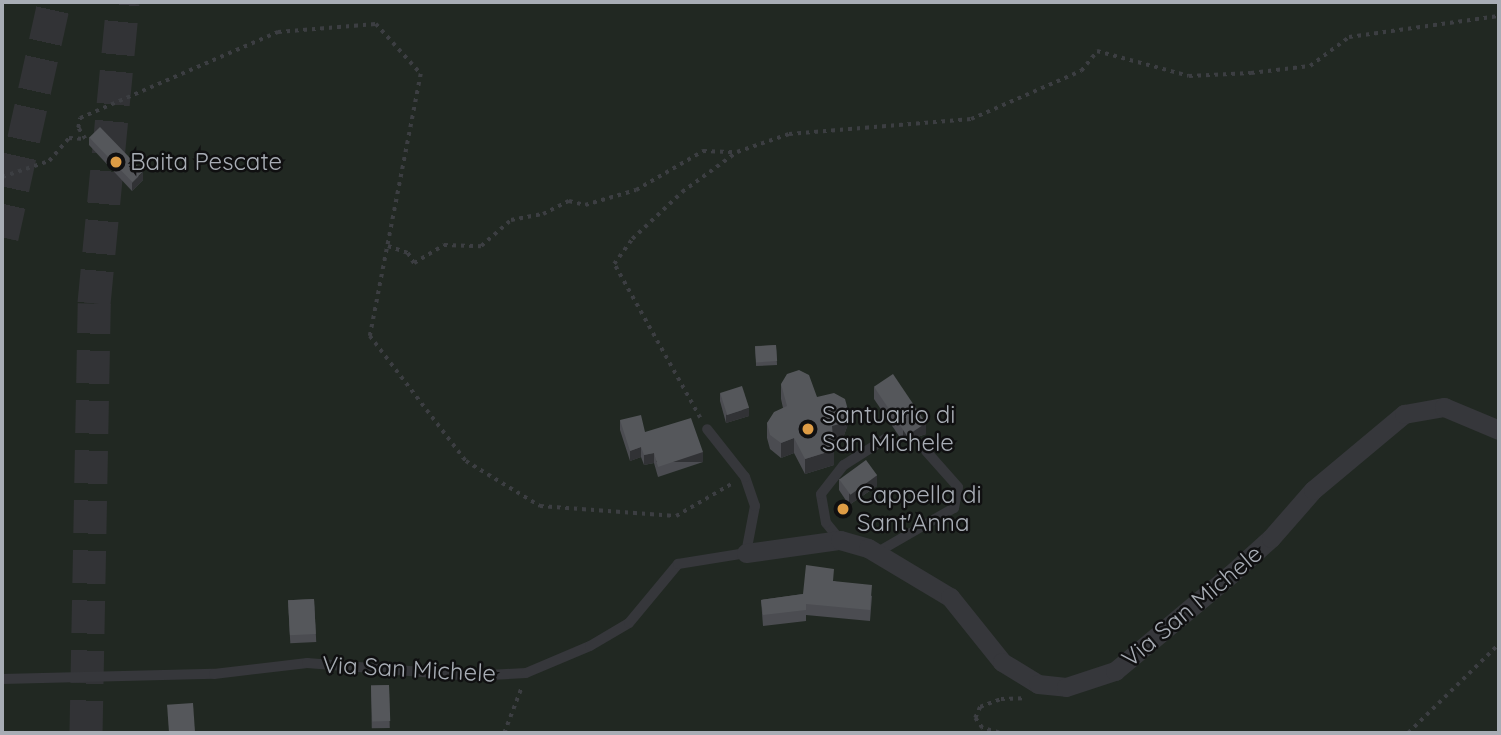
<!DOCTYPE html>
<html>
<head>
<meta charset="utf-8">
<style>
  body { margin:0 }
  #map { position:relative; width:1501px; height:735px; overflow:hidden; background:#151516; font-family:Quicksand,sans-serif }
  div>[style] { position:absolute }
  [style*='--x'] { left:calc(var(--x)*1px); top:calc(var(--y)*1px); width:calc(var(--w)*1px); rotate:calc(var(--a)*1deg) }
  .green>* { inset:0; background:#212822; transform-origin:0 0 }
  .highway-tunnel>* { height:33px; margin-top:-16.5px; transform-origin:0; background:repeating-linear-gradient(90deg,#323336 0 33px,transparent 0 50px) }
  .path>* { height:3.5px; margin-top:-1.75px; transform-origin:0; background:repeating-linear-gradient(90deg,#3c3e42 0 3.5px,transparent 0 8.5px) }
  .lane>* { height:10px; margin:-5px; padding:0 5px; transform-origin:5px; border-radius:5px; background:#36373b }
  .street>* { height:19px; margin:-9.5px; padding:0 9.5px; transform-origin:9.5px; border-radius:9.5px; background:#36373b }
  .wall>* { inset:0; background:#4b4c51; transform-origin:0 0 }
  .shaded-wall>* { inset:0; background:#313235; transform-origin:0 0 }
  .building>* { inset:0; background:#55575b; transform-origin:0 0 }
  .dots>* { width:19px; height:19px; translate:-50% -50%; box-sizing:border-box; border:4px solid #101011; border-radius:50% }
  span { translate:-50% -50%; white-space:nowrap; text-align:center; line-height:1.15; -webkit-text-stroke:5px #101011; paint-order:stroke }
  .poi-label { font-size:24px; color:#a8adb5 }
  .left { translate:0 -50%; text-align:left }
  .street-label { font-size:24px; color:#a8adb5 }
  .frame { position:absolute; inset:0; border:4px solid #a8adb5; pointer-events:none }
</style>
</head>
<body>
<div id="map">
  <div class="green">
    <div style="left:2px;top:2px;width:1497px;height:731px"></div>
  </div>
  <div class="highway-tunnel">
    <div style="--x:2;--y:237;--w:241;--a:-77.5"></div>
    <div style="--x:86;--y:733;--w:430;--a:-88.9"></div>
    <div style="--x:94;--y:303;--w:302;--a:-84.5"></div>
  </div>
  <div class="path">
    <div style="--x:85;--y:139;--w:13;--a:-122"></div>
    <div style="--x:78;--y:128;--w:10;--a:-79"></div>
    <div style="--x:80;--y:118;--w:216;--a:-23.5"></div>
    <div style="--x:278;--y:32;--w:98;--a:-4.7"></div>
    <div style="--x:376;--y:24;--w:67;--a:48"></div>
    <div style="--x:421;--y:74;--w:267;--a:101"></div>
    <div style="--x:370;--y:336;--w:158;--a:52.5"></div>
    <div style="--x:466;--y:461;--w:87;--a:31.3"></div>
    <div style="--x:540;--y:506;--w:136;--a:4.2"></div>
    <div style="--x:676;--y:516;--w:66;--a:-30.1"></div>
    <div style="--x:2;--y:177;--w:50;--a:-18.8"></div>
    <div style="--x:49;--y:161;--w:30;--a:-49"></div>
    <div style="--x:69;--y:138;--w:16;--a:4"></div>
    <div style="--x:388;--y:246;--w:21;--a:19"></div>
    <div style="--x:408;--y:253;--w:12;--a:59"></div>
    <div style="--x:414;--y:263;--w:35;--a:-31"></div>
    <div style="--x:444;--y:245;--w:37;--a:2"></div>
    <div style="--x:481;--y:246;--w:40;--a:-41"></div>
    <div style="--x:511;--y:220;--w:33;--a:-11"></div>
    <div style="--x:543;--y:214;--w:29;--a:-27"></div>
    <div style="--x:569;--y:201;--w:16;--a:14"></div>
    <div style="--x:585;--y:205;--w:53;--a:-16.4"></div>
    <div style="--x:636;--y:190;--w:78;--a:-30.2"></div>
    <div style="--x:703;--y:151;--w:33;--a:2"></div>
    <div style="--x:700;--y:418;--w:176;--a:-119.2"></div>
    <div style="--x:614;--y:264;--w:31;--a:-54"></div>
    <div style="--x:632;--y:239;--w:69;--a:-43.2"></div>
    <div style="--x:682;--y:192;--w:68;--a:-36"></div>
    <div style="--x:737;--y:152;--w:55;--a:-19.1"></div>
    <div style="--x:789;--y:134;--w:183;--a:-4.7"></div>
    <div style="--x:971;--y:119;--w:120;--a:-23.6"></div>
    <div style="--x:1081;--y:71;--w:26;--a:-51"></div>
    <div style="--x:1097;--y:51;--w:95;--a:15.2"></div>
    <div style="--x:1189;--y:76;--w:62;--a:-2.8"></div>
    <div style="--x:1251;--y:73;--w:59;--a:-6.8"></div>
    <div style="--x:1310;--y:66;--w:49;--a:-36.6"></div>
    <div style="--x:1349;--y:37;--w:151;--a:-8"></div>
    <div style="--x:504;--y:733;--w:50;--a:-69"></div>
    <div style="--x:999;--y:733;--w:18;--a:-164"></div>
    <div style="--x:982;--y:728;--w:12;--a:-125"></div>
    <div style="--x:975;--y:718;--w:12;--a:-66"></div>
    <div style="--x:980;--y:707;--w:22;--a:-21"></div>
    <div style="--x:1001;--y:699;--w:24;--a:-2"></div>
    <div style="--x:1408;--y:733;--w:127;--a:-44.4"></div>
  </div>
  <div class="lane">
    <div style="--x:840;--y:540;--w:22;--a:-129"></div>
    <div style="--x:826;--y:523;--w:29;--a:-100"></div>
    <div style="--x:821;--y:494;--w:37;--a:-52"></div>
    <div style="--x:844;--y:465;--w:49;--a:-32.4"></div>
    <div style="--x:876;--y:553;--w:90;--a:-30"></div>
    <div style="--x:954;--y:508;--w:21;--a:-79"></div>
    <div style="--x:958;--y:487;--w:48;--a:-131.6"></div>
    <div style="--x:2;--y:679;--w:212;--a:-1.4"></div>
    <div style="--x:214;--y:674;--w:94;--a:-6.7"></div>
    <div style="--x:307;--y:663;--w:166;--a:4.5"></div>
    <div style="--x:472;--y:676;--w:54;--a:-3.2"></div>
    <div style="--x:526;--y:673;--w:69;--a:-22.9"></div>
    <div style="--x:590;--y:646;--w:45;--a:-30.5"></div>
    <div style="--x:629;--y:623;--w:77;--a:-50.3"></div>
    <div style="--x:678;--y:564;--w:69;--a:-9.2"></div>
    <div style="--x:746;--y:553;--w:48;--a:-79.2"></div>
    <div style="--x:755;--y:506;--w:31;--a:-109"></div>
    <div style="--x:745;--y:477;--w:61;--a:-128.4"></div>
  </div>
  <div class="street">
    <div style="--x:746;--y:553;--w:95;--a:-7.9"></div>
    <div style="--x:840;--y:540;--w:29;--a:16"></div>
    <div style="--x:868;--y:548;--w:96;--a:30.9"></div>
    <div style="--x:950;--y:597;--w:83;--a:51.3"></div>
    <div style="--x:1002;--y:662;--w:42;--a:31.4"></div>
    <div style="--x:1038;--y:684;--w:28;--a:6"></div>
    <div style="--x:1066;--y:687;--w:52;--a:-18.1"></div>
    <div style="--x:1115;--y:671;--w:151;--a:-39.9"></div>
    <div style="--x:1231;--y:574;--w:54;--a:-42"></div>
    <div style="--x:1271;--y:538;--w:64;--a:-48.8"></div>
    <div style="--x:1313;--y:490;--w:119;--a:-39.9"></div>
    <div style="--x:1404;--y:414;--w:41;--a:-9.9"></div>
    <div style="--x:1444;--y:407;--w:60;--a:22.7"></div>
  </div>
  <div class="wall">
    <div style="clip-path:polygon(89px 137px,143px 180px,132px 191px,89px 145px)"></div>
    <div style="left:776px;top:345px;width:20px;height:21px;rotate:87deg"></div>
    <div style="clip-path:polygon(781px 384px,817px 397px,848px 424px,843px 438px,833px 441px,834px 465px,805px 474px,794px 453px,781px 458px,770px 449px,767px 438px,767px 423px,783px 408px,781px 399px)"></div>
    <div style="clip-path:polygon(874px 387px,926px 434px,903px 442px,874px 399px)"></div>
    <div style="clip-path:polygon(720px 393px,749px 416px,726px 423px,720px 401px)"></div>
    <div style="clip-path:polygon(620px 420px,645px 432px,703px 462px,658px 477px,654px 463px,644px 465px,641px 457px,630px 461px,620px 430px)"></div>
    <div style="clip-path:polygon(839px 479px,877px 486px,849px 505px,839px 490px)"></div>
    <div style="clip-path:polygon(834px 581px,872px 596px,870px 621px,806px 615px,806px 621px,763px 626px,761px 600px,803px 594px)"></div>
    <div style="left:314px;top:599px;width:43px;height:26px;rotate:87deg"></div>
    <div style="left:389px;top:685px;width:43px;height:18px;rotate:89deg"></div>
  </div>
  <div class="shaded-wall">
    <div style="clip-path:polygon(143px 172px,143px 180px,132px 191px,132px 183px)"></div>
    <div style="clip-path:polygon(749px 408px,749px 416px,726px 423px,726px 415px)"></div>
    <div style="clip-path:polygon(848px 410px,848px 424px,843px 438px,832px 441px,832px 426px)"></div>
    <div style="clip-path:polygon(926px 423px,926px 434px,903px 442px,903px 430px)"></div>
    <div style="clip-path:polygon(794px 438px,794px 453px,781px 458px,781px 443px)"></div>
    <div style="clip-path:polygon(641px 447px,641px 457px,630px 461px,630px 451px)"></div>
    <div style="clip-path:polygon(834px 450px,834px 465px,805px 474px,805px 459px)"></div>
    <div style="left:703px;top:452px;width:10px;height:47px;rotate:90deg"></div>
    <div style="clip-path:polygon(654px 453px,654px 463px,644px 465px,644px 455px)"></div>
    <div style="clip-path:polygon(877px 475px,877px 486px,849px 505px,849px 494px)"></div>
  </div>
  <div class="building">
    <div style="left:100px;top:127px;width:62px;height:15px;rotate:46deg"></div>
    <div style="left:776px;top:345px;width:16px;height:21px;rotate:86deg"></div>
    <div style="clip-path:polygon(799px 370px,809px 375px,817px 397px,834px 393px,845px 399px,848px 410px,843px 423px,832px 426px,834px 450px,805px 459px,794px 438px,781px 443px,770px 435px,767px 423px,774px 412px,787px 406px,781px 384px,787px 374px)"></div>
    <div style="left:893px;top:374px;width:59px;height:23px;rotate:56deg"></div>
    <div style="left:742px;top:386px;width:23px;height:23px;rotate:72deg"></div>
    <div style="clip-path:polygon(641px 415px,645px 432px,691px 418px,703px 452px,658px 467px,654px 453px,644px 455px,641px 447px,630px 451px,620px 420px)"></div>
    <div style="left:866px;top:460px;width:19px;height:33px;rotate:54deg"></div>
    <div style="clip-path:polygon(806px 565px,834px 569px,833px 581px,872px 585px,870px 610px,806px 604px,806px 610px,763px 615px,761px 600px,803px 594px)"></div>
    <div style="left:314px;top:599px;width:35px;height:26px;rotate:87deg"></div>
    <div style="left:389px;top:685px;width:36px;height:18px;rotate:88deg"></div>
    <div style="left:193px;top:703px;width:30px;height:26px;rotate:86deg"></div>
  </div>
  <div class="dots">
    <div style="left:116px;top:162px;background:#de9c45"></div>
    <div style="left:808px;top:429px;background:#de9c45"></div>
    <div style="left:843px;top:509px;background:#de9c45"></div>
  </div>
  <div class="poi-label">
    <span class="left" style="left:130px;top:162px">Baita Pescate</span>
    <span class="left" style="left:822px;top:429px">Santuario di<br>San Michele</span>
    <span class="left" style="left:857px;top:509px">Cappella di<br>Sant'Anna</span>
  </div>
  <div class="street-label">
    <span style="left:1192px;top:606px;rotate:-40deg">Via San Michele</span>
    <span style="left:409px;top:669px;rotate:3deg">Via San Michele</span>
  </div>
  <div class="frame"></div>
</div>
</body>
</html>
